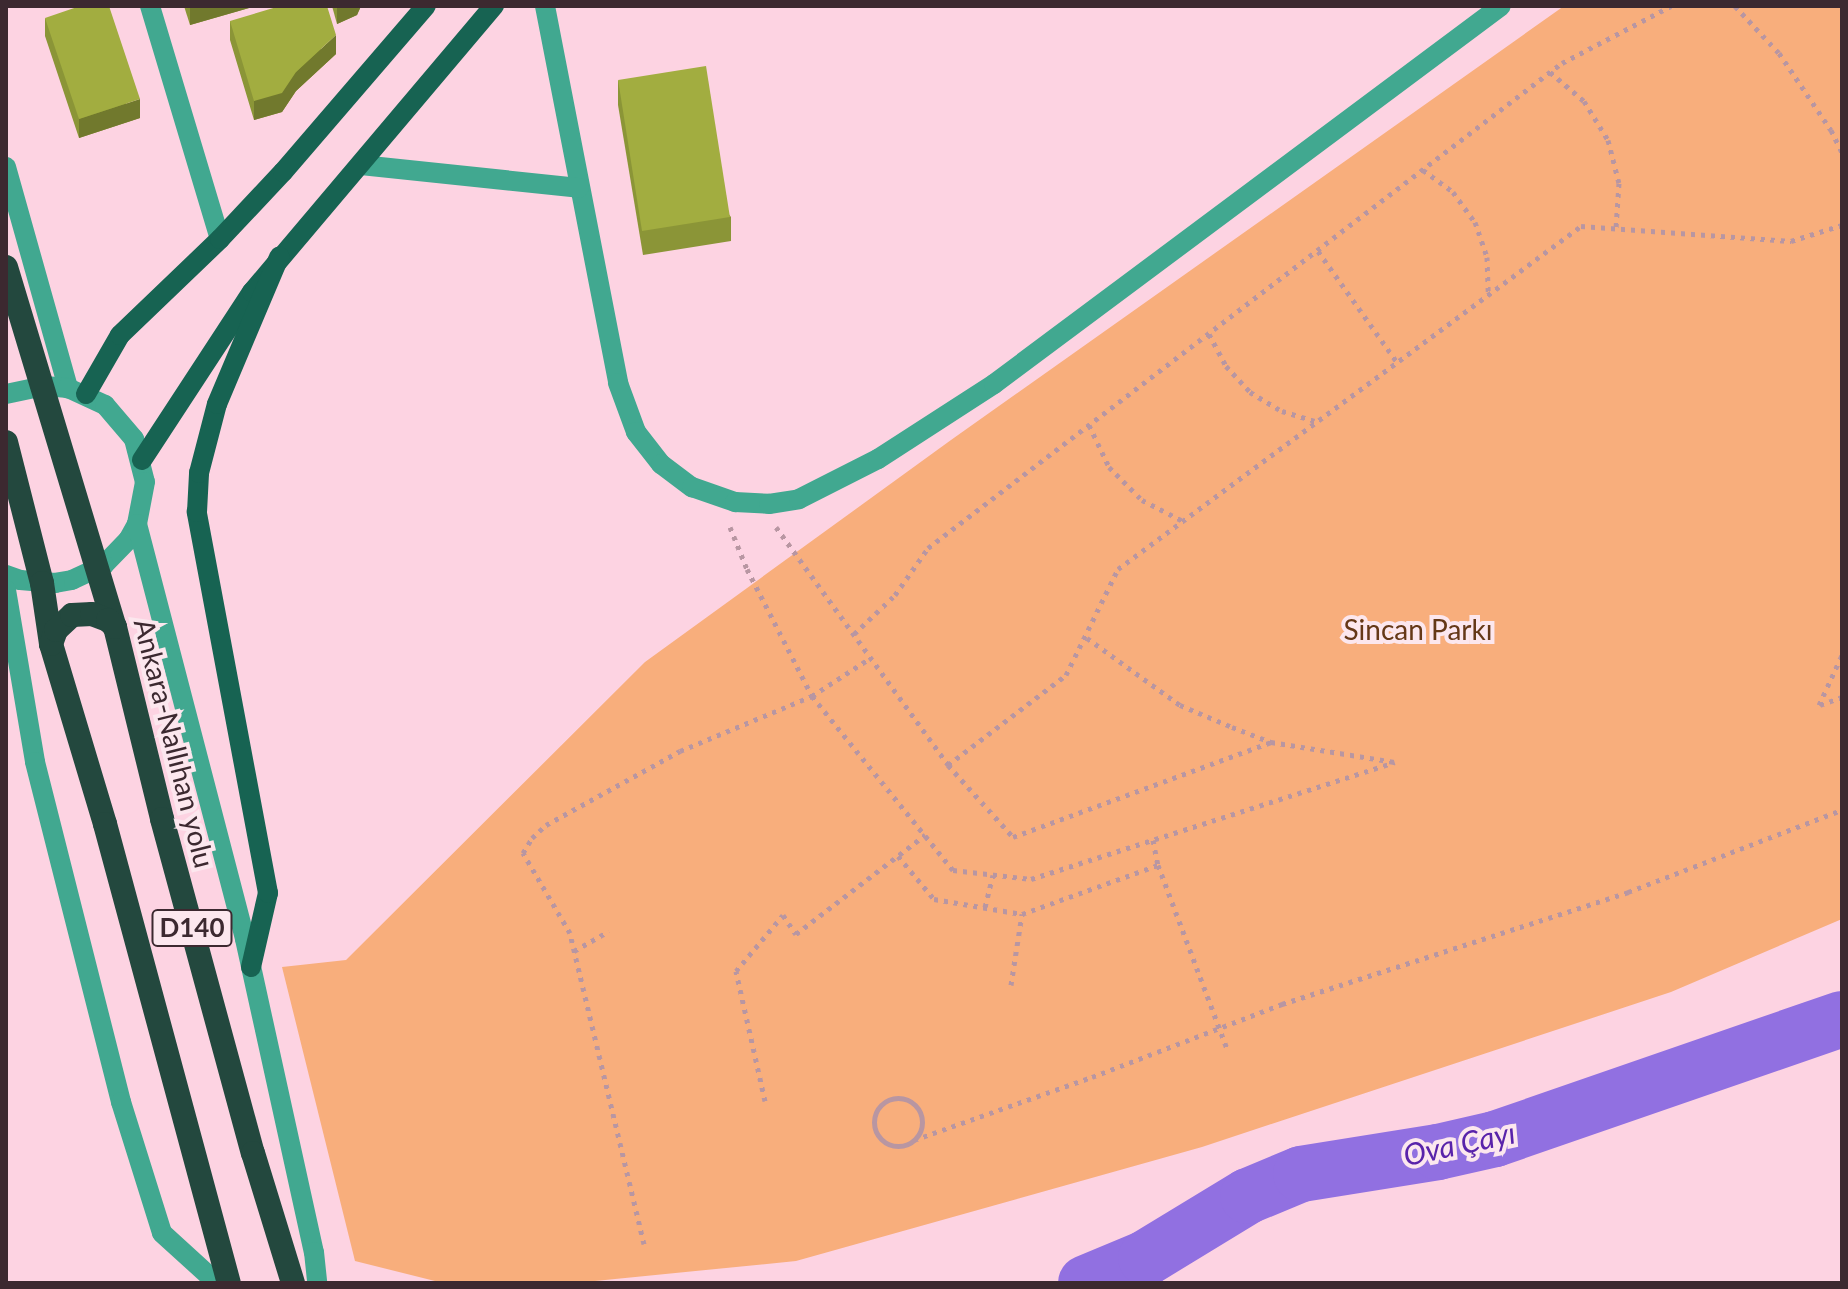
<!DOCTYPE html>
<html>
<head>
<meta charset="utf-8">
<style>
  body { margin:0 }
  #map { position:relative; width:1848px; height:1289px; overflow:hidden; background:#fdd3e2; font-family:Lato,sans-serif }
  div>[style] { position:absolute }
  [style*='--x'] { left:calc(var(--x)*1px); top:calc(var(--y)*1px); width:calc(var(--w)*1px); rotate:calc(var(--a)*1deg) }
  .green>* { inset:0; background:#f8ae7c }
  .river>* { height:56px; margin:-28px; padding:0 28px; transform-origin:28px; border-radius:28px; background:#9170e1 }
  .path>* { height:5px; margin-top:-2.5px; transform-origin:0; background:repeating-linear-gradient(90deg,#b896a2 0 4px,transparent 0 10px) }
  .path>.ring { margin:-2.5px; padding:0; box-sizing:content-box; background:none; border:5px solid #b896a2; border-radius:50% }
  .minor>* { height:20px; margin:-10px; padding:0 10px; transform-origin:10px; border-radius:10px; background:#41a890 }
  .major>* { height:20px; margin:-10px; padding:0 10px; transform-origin:10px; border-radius:10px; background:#176352 }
  .highway>* { height:24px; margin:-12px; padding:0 12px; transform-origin:12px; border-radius:12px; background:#23483e }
  .wall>* { inset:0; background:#8b9537 }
  .shaded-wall>* { inset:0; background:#71792d }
  .building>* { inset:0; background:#a2ad40; transform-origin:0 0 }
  span { translate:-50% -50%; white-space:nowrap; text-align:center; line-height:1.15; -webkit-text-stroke:8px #fce7ee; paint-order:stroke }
  .shield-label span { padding:2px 6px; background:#fce7ee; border:2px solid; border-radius:6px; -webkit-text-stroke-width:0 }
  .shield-label { font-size:26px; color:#3c2930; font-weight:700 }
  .park-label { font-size:28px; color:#653817 }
  .street-label { font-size:28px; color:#3c2930 }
  .water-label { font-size:30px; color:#5923aa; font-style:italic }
  .frame { position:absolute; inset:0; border:8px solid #3c2930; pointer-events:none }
</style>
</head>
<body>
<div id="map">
  <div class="green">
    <div style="clip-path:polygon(1564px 6px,1842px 6px,1842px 919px,1671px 992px,1202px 1147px,796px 1261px,575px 1283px,443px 1283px,355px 1261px,282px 967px,346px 960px,645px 662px,951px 440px)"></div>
  </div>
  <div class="river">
    <div style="--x:1086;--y:1283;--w:65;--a:-22.6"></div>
    <div style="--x:1146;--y:1258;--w:119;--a:-31.3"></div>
    <div style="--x:1248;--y:1196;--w:57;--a:-22.5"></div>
    <div style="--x:1301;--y:1174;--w:139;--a:-9.1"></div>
    <div style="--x:1438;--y:1152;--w:58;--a:-12.8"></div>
    <div style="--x:1495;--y:1139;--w:367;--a:-19.1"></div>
  </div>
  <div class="path">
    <div style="--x:1735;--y:6;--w:64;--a:46.9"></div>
    <div style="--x:1779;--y:53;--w:93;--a:56"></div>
    <div style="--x:1831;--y:130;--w:25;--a:64"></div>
    <div style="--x:1550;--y:72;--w:45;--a:40.5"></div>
    <div style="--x:1584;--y:101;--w:46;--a:58.4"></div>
    <div style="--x:1608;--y:140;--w:44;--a:75.7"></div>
    <div style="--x:1619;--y:183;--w:45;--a:93.8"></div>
    <div style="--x:1423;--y:170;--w:37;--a:36"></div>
    <div style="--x:1453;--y:192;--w:37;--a:54"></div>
    <div style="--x:1475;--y:222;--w:37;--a:71"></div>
    <div style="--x:1487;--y:257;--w:37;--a:88"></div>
    <div style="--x:1318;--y:251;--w:136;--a:54.6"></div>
    <div style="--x:1209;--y:334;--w:36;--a:62"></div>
    <div style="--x:1226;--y:366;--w:35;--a:47"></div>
    <div style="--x:1250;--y:392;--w:37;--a:31"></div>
    <div style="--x:1282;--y:411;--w:34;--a:17"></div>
    <div style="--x:1089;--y:425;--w:47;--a:64.5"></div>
    <div style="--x:1109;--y:467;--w:47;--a:45"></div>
    <div style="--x:1142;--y:500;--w:46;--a:27.1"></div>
    <div style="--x:730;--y:527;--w:45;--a:68"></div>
    <div style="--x:747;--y:569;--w:143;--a:62.9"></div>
    <div style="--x:812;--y:696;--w:224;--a:51"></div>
    <div style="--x:953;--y:870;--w:79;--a:6.6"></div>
    <div style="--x:1031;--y:879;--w:382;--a:-17.8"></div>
    <div style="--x:776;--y:527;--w:294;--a:54.1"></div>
    <div style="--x:948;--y:765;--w:97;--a:47.9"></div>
    <div style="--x:1013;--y:837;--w:275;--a:-20.2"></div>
    <div style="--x:854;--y:634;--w:57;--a:-43.6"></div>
    <div style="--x:895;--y:595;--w:57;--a:-54.9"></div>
    <div style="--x:928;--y:548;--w:798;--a:-37.42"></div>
    <div style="--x:1562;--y:63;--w:123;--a:-27.6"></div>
    <div style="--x:1087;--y:638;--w:115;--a:35.8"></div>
    <div style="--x:1180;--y:705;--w:56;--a:22.9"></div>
    <div style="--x:1232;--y:727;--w:42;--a:21"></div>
    <div style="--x:1271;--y:742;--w:125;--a:9.2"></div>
    <div style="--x:1819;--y:705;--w:55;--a:-65.3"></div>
    <div style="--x:1820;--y:705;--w:23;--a:-20"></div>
    <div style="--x:948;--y:765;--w:148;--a:-37.3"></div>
    <div style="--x:1066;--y:675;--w:118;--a:-63.9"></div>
    <div style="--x:1118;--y:569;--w:576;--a:-36.53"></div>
    <div style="--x:1581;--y:226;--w:211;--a:4.1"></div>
    <div style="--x:1791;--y:241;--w:53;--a:-17.4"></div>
    <div style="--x:1153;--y:840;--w:25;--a:79"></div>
    <div style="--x:1158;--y:865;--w:199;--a:69.4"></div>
    <div style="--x:898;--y:856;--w:56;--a:50.1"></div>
    <div style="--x:934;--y:899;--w:89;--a:9.7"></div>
    <div style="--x:1022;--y:914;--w:145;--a:-19.8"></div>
    <div style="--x:985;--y:907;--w:33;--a:-76"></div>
    <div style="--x:574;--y:951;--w:40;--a:-29.7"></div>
    <div style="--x:1011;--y:985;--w:72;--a:-81.2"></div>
    <div class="ring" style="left:874px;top:1098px;width:43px;height:43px"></div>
    <div style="--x:765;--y:1101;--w:133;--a:-102.6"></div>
    <div style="--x:736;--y:971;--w:73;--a:-50"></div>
    <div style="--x:783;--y:915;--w:23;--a:56"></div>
    <div style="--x:796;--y:934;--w:163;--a:-37.5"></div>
    <div style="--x:914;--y:1140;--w:189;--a:-19.5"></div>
    <div style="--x:1092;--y:1077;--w:204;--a:-21"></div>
    <div style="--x:1282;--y:1004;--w:364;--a:-17.9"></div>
    <div style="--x:1628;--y:892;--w:229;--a:-21"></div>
    <div style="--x:644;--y:1244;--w:320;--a:-103.4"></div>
    <div style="--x:570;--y:933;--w:93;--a:-120.4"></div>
    <div style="--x:523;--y:853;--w:17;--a:-59"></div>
    <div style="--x:532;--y:838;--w:19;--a:-43"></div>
    <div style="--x:546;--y:825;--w:153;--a:-28.9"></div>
    <div style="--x:680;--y:751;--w:143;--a:-22.6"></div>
    <div style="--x:812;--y:696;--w:68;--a:-33"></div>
  </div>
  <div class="minor">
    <div style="--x:150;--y:6;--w:243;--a:73.3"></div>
    <div style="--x:545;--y:6;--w:384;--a:79"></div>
    <div style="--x:618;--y:383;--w:52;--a:69.8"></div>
    <div style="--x:636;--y:432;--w:41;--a:52"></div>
    <div style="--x:661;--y:464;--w:39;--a:37"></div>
    <div style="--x:692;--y:487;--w:46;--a:19.2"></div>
    <div style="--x:735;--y:502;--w:34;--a:3"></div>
    <div style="--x:769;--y:504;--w:30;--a:-9"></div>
    <div style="--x:799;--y:499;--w:89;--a:-26.9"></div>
    <div style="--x:878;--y:459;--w:138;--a:-32.9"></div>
    <div style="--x:994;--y:384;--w:632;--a:-36.71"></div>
    <div style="--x:361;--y:165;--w:219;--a:6"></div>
    <div style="--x:6;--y:167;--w:230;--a:74.3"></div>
    <div style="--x:6;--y:394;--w:40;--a:-12"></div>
    <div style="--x:45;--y:386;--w:23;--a:5"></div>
    <div style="--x:68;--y:388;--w:41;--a:24.7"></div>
    <div style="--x:105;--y:405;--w:45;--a:49.5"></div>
    <div style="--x:134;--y:439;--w:44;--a:75.7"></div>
    <div style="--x:145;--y:482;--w:43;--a:100.8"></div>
    <div style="--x:137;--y:524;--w:18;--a:119"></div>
    <div style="--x:128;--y:540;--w:35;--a:134"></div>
    <div style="--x:104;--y:565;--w:35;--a:155"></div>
    <div style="--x:72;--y:580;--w:17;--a:170"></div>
    <div style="--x:55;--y:583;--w:35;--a:-175"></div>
    <div style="--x:20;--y:580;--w:15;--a:-160"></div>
    <div style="--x:137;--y:524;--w:429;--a:75.4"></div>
    <div style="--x:245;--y:939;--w:321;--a:77.6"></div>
    <div style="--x:314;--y:1252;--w:31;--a:84"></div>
    <div style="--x:6;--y:590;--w:174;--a:80.4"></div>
    <div style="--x:35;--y:762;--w:351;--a:75.8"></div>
    <div style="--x:121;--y:1102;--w:137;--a:72.6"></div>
    <div style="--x:162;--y:1233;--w:74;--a:42.3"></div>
  </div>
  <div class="major">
    <div style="--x:86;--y:394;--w:68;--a:-60"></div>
    <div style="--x:120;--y:335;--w:139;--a:-43.8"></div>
    <div style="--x:220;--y:239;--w:92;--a:-46.8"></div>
    <div style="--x:283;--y:172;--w:219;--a:-49.3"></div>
    <div style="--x:142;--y:460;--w:201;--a:-56.8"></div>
    <div style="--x:252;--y:292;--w:375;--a:-49.8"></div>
    <div style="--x:251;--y:967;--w:76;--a:-77.1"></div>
    <div style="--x:268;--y:893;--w:388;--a:-100.6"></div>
    <div style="--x:197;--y:512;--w:39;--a:-87"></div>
    <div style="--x:199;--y:473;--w:71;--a:-75.4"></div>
    <div style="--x:217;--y:404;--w:160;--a:-67.1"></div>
  </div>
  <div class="highway">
    <div style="--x:6;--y:267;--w:376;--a:73.2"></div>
    <div style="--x:115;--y:627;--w:198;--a:76.2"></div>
    <div style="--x:162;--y:819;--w:346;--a:74.8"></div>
    <div style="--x:253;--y:1153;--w:136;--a:72.9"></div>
    <div style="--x:6;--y:442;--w:146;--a:75.7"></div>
    <div style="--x:42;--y:583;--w:62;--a:81.6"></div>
    <div style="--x:51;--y:644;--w:188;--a:73.3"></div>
    <div style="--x:105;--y:824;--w:475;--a:74.9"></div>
    <div style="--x:51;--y:644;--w:15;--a:-70"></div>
    <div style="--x:56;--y:630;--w:22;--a:-43"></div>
    <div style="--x:72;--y:615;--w:20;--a:-3"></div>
    <div style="--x:92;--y:614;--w:17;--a:21"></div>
    <div style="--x:108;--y:620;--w:10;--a:45"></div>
  </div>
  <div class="wall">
    <div style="clip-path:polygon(184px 6px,256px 6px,190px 25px)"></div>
    <div style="clip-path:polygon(332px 6px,361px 6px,357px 15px,337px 24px)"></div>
    <div style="clip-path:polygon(45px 18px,140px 118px,79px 138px,45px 36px)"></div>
    <div style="clip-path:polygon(230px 21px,336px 54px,296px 91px,282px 112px,254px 120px,230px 40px)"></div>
    <div style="clip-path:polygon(618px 80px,731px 217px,731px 241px,643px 255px,618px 105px)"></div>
  </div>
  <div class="shaded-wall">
    <div style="clip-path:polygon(191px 6px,256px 6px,190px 25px,190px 7px)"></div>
    <div style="clip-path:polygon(337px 6px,361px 6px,357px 15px,337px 24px)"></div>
    <div style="clip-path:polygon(336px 35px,336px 54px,296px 91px,282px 112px,254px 120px,254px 101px,296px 72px)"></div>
    <div style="clip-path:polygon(140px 99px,140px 118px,79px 138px,79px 119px)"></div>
  </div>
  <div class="building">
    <div style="clip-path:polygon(80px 6px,109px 6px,140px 99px,79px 119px,45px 18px)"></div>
    <div style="clip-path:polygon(280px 6px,327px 6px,336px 35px,296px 72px,282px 93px,254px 101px,230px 21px)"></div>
    <div style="left:706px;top:66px;width:153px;height:89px;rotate:81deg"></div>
  </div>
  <div class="shield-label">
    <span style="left:192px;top:928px">D140</span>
  </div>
  <div class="park-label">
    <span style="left:1418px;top:629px">Sincan Parkı</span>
  </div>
  <div class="street-label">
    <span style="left:175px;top:743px;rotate:76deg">Ankara-Nallıhan yolu</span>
  </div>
  <div class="water-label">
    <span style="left:1459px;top:1143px;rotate:-12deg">Ova Çayı</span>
  </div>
  <div class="frame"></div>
</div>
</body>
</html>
